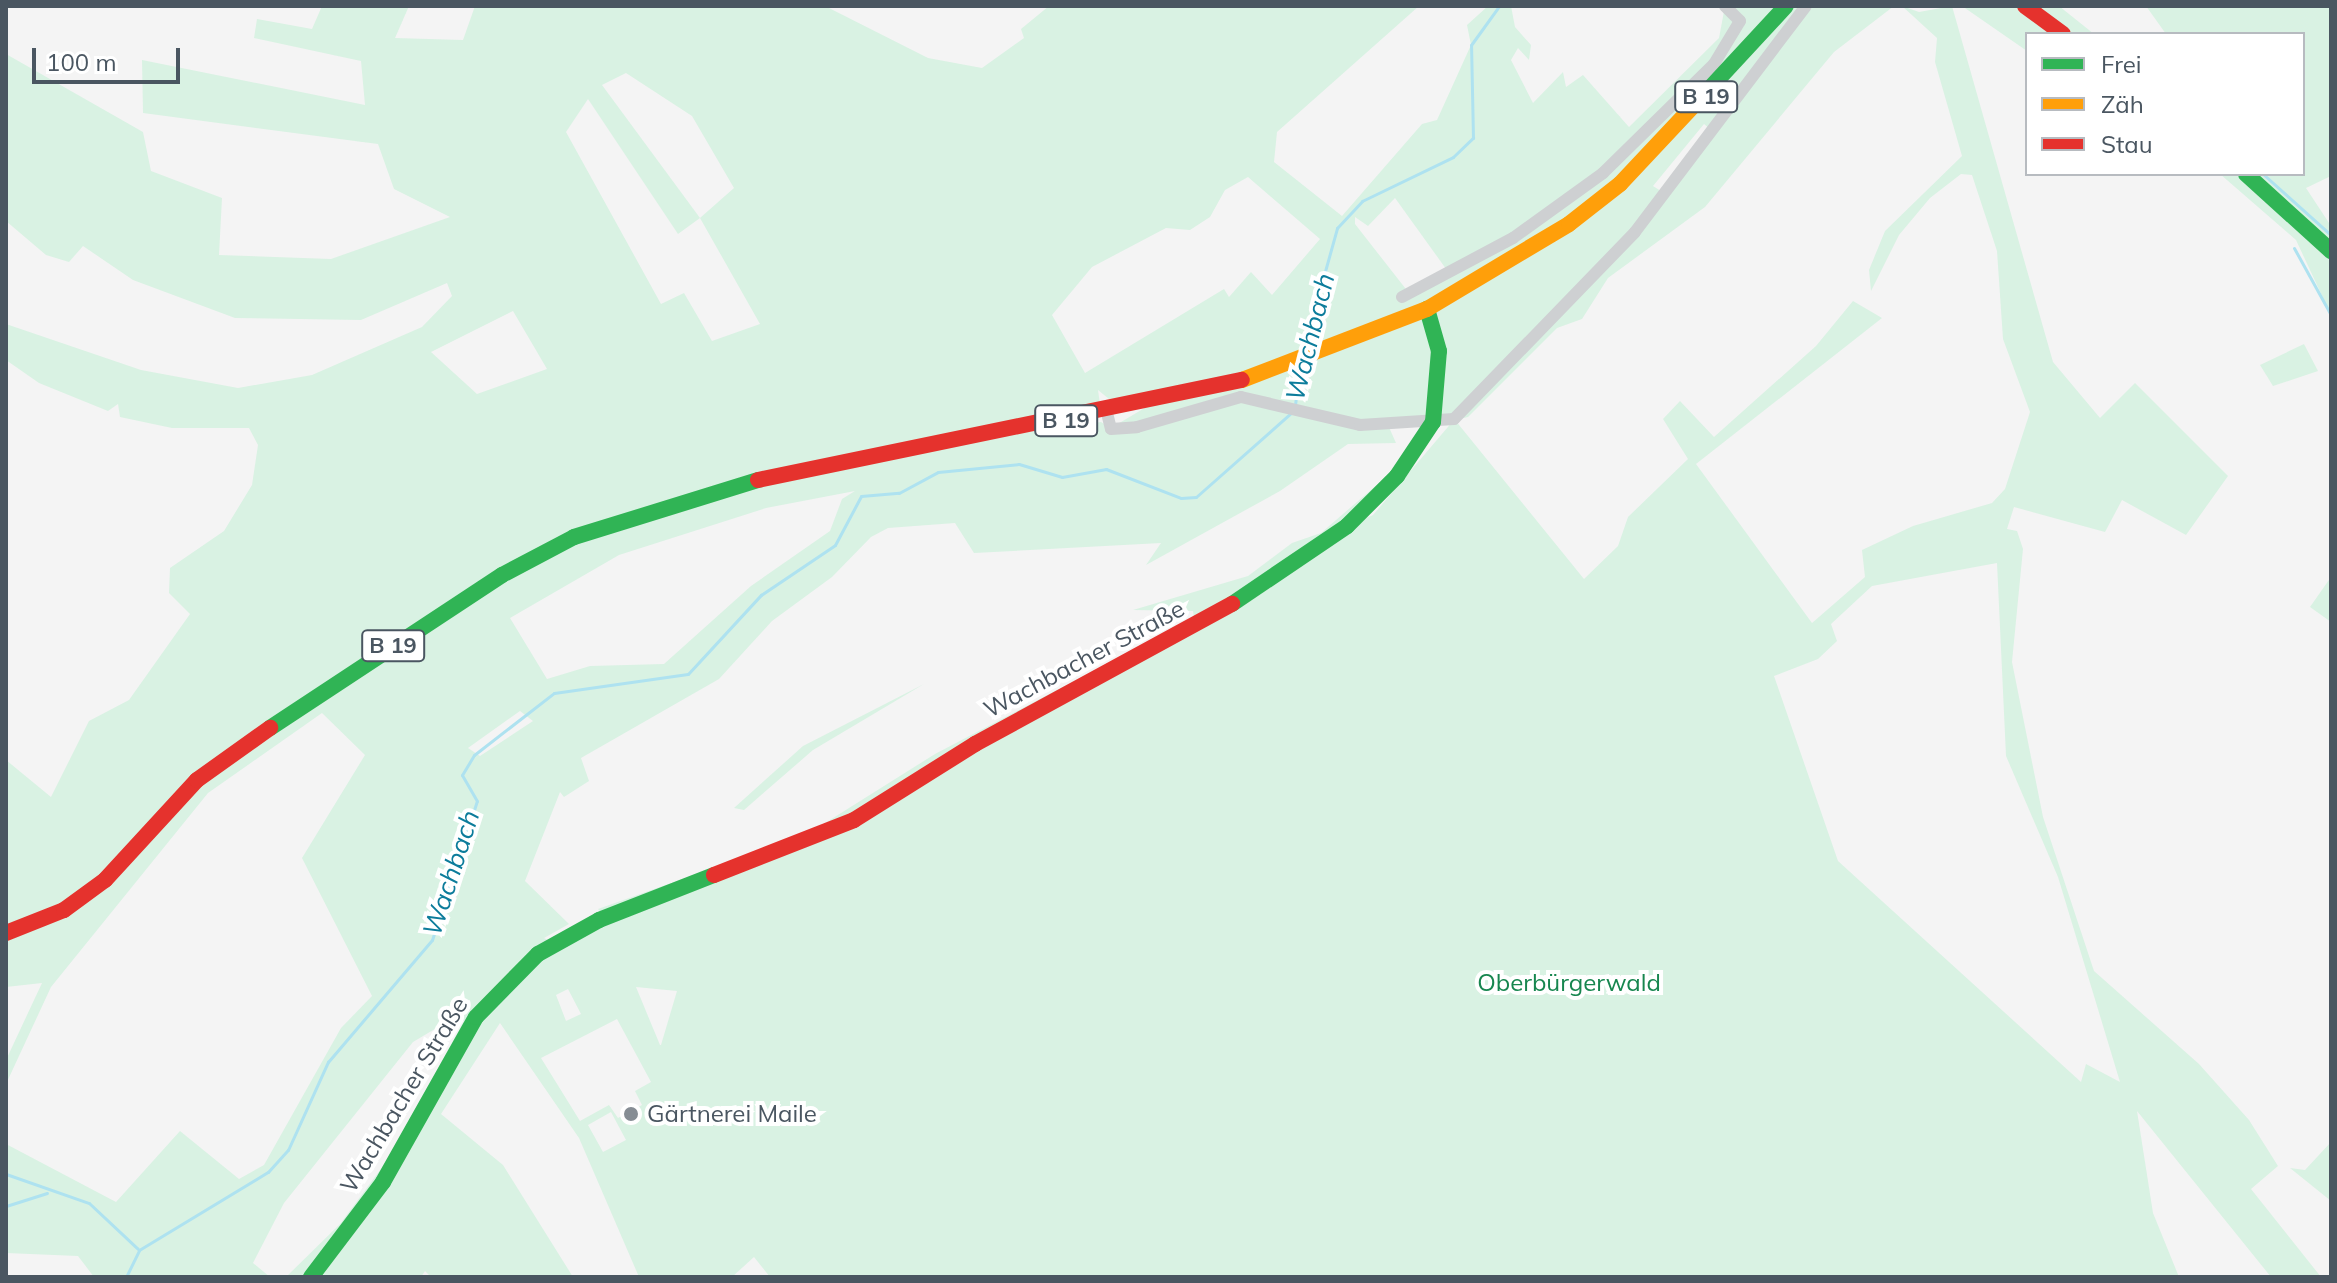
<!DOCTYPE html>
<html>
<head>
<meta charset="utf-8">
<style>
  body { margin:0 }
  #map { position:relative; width:2337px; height:1283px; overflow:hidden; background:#f4f4f4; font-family:Mulish,sans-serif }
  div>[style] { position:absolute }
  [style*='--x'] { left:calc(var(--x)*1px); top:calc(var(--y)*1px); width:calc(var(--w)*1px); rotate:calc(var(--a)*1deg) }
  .green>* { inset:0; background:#d9f2e3 }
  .stream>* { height:3px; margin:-1.5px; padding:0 1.5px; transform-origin:1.5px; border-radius:1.5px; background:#aee2f0 }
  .street>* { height:12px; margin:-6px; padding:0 6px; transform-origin:6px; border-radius:6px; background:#ced0d2 }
  .fast>* { height:16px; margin:-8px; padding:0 8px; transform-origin:8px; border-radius:8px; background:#30b455 }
  .slow>* { height:16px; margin:-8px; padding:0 8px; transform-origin:8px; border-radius:8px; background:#ff9f0a }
  .jam>* { height:16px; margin:-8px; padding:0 8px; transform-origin:8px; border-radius:8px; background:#e5322d }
  .dots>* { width:22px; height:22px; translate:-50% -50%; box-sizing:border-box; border:4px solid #fff; border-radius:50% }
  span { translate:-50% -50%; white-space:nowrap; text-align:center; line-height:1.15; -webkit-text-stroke:8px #fff; paint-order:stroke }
  .shield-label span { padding:2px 6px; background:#fff; border:2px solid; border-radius:6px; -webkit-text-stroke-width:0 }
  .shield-label { font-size:22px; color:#4a5661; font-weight:700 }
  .street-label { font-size:24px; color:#4a5661 }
  .park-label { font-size:24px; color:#17864f }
  .poi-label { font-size:24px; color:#4a5661 }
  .left { translate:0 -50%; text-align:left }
  .water-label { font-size:26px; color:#0c7c9b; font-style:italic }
  .frame { position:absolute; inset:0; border:8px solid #4a5661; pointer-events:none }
  .legend { position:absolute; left:2025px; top:32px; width:280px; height:144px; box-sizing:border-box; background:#fff; border:2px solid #b7bbc0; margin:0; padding:10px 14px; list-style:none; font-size:24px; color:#4a5661 }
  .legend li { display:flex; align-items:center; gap:16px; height:40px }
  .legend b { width:40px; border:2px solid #b7bbc0 }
  .scale { position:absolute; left:32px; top:48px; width:148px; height:36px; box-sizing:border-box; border:4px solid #4a5661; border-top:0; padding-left:10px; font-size:24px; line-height:28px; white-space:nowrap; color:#4a5661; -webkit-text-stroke:6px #fff; paint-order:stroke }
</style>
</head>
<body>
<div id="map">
  <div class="green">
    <div style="clip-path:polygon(evenodd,322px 6px,409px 6px,395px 38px,463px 40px,475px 6px,825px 6px,928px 58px,982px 68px,1024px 38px,1021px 29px,1049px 6px,1419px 6px,1277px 132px,1274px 162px,1342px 216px,1422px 124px,1437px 120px,1471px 45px,1467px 25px,1488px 6px,1511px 6px,1515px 27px,1531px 45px,1529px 60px,1518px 48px,1511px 60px,1533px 103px,1563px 72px,1566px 87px,1583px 75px,1629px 127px,1719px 38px,1725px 6px,1894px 6px,1834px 52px,1705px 207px,1608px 278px,1582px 319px,1557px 328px,1468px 417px,1455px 420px,1584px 579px,1618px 546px,1628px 517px,1688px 459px,1663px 419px,1680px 401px,1714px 437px,1816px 346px,1853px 301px,1882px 318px,1696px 464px,1812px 623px,1865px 577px,1862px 550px,1913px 526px,1992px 503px,2005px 489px,2030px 412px,2003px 339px,1997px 251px,1972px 175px,1961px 174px,1930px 198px,1899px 235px,1871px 291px,1869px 270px,1885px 231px,1962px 156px,1935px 62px,1937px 38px,1902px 6px,1919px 12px,1952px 6px,2053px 362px,2100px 418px,2135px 383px,2228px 476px,2186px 535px,2122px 500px,2105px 532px,2014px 507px,2007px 529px,2017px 531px,2023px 549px,2012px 662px,2043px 817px,2094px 971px,2199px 1064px,2249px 1120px,2278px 1166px,2251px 1189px,2321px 1277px,2271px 1277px,2137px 1111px,2153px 1213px,2179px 1277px,770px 1277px,754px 1257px,732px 1277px,639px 1277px,579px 1138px,500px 1023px,441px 1114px,503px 1165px,573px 1277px,431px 1277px,425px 1271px,421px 1277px,286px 1277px,340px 1224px,386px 1162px,464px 1021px,450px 1020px,413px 1042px,284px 1203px,253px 1263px,270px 1277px,94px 1277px,78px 1256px,6px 1253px,6px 1144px,116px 1202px,180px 1131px,239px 1179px,264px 1165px,341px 1028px,372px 996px,302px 858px,365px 755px,322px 713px,208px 793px,51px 987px,6px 1084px,6px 1060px,42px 983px,6px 987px,6px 760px,51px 797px,89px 721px,129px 700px,190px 614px,169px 593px,170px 568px,224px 531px,252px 485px,258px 445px,249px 428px,172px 428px,120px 417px,118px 404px,108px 411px,39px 383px,6px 360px,6px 324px,141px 370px,238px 388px,312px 375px,422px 327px,452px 296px,447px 283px,361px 320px,235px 318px,133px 280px,83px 246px,69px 262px,46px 255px,6px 221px,6px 54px,143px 132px,151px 171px,222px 198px,219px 255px,331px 259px,450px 217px,394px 189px,378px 144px,143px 113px,142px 60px,365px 105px,361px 61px,254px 38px,257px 19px,312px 29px,322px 6px,626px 73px,692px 116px,734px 188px,700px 218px,602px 85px,626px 73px,322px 6px,588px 99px,678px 234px,700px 218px,760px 324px,712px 341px,684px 293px,661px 304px,566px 132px,588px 99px,322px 6px,1704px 124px,1711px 130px,1664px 193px,1653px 186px,1704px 124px,322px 6px,1248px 177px,1320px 239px,1272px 295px,1251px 272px,1229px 297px,1224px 289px,1085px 373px,1052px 315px,1092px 267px,1166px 228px,1190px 230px,1210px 217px,1225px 190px,1248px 177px,322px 6px,1395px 198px,1449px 273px,1409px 293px,1355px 224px,1355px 217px,1368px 226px,1395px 198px,322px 6px,513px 311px,547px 369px,477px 394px,431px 352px,513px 311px,322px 6px,1098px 390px,1114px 403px,1153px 403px,1111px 428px,1101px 422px,973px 439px,1100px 404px,1098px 390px,322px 6px,1453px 421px,1373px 515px,1350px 525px,1433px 422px,1453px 421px,322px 6px,1426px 423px,1394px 470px,1321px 533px,1292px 543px,1248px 576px,1133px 610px,1193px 611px,1194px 618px,935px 754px,806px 835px,598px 909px,605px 917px,554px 943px,544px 938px,569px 924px,525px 881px,560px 792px,564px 797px,589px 781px,581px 758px,719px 679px,772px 621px,832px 577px,871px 537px,888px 528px,955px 523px,974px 553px,1161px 543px,1146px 565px,1280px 491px,1348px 444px,1396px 443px,1388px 425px,1426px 423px,322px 6px,855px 491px,842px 499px,830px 531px,751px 586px,664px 664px,590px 666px,547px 679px,510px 618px,619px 555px,766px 508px,855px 491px,322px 6px,1997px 563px,2006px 756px,2058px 877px,2120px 1082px,2086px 1064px,2081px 1082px,1838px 861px,1774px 676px,1818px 659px,1837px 641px,1831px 624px,1872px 586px,1997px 563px,322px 6px,520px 711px,533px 721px,480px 756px,468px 748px,520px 711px,322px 6px,636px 987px,677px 991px,661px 1045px,660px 1045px,636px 987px,322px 6px,568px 989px,581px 1014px,566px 1021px,556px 995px,568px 989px,322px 6px,617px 1019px,651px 1082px,635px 1091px,642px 1105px,618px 1118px,609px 1105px,580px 1121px,541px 1058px,617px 1019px,322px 6px,611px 1112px,626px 1140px,603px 1152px,588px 1125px,611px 1112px)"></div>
    <div style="clip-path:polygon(1962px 6px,2059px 6px,2094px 34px,2027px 34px,2027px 51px)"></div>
    <div style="clip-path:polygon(2146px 6px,2331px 6px,2331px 176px,2306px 188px,2331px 226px,2331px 315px,2296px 240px,2220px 174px,2303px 174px,2303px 34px,2166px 34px)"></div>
    <div style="clip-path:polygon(2304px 344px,2318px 371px,2273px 386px,2260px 365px)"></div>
    <div style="clip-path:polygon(2331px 577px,2331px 622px,2310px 607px)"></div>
    <div style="clip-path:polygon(924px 684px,813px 750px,744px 810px,734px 808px,803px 746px)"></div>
    <div style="clip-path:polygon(2331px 1142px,2331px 1201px,2290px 1168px,2305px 1170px)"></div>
  </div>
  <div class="stream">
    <div style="--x:2263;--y:174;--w:91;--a:41.9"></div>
    <div style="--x:2294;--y:248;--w:77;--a:61.1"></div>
    <div style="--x:1303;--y:350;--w:127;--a:-74.4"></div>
    <div style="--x:1337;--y:228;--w:37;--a:-47"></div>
    <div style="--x:1362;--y:201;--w:101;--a:-25.8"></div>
    <div style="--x:1453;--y:157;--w:28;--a:-44"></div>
    <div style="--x:1473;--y:138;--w:93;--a:-91.2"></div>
    <div style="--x:1471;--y:45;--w:48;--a:-54.3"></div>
    <div style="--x:1295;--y:405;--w:39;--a:-83"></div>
    <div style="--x:6;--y:1174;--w:88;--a:19.3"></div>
    <div style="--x:89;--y:1203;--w:67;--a:43.2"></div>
    <div style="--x:6;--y:1206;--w:43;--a:-17.6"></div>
    <div style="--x:126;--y:1277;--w:30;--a:-64"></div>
    <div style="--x:139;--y:1250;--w:151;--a:-31.2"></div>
    <div style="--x:268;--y:1172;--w:30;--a:-48"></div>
    <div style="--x:288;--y:1150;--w:97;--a:-65.6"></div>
    <div style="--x:328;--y:1062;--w:160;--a:-49.6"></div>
    <div style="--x:432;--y:940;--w:146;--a:-72.1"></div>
    <div style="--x:477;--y:801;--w:30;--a:-120"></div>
    <div style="--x:462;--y:775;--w:23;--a:-59"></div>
    <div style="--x:474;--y:755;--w:101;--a:-37.8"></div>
    <div style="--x:554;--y:693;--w:135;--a:-8.1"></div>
    <div style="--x:688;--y:674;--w:108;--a:-47.3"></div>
    <div style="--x:761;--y:595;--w:89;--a:-34"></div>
    <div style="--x:835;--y:545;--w:55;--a:-62"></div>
    <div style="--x:861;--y:496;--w:38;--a:-5"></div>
    <div style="--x:899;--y:493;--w:44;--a:-28.3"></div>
    <div style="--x:938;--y:472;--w:81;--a:-5.6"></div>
    <div style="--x:1019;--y:464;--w:45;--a:16.8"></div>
    <div style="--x:1062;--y:477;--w:45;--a:-10.3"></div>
    <div style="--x:1106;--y:469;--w:80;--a:21.1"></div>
    <div style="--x:1181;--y:498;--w:15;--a:-4"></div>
    <div style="--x:1196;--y:497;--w:128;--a:-41.5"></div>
  </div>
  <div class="street">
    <div style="--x:1402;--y:297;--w:126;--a:-28"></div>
    <div style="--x:1513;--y:238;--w:111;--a:-35.8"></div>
    <div style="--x:1603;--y:173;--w:156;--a:-44.5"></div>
    <div style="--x:1714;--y:64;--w:50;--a:-58.8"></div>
    <div style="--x:1740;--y:21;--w:21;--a:-135"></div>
    <div style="--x:1107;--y:413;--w:16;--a:76"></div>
    <div style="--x:1111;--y:429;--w:26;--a:-4"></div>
    <div style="--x:1137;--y:427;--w:108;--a:-16.1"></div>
    <div style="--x:1241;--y:397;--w:122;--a:13.2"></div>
    <div style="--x:1360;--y:425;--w:94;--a:-3.7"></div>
    <div style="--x:1454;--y:419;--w:260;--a:-45.9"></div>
    <div style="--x:1635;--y:232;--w:283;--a:-52.9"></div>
  </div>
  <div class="fast">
    <div style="--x:1698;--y:101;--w:129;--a:-47.2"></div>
    <div style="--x:2246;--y:174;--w:115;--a:42.2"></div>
    <div style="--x:1232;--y:604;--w:139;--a:-34.1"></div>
    <div style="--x:1347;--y:526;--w:71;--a:-45"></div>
    <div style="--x:1397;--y:476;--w:65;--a:-56.3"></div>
    <div style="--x:1433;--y:422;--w:71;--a:-85.2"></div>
    <div style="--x:1439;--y:351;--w:44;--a:-105.9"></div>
    <div style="--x:270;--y:728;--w:278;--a:-33.4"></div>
    <div style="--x:502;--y:575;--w:81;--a:-27.8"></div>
    <div style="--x:574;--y:537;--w:193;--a:-17.2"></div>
    <div style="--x:311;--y:1277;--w:119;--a:-52.8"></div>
    <div style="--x:383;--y:1182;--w:189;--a:-60.6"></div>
    <div style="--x:476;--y:1017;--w:88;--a:-45.5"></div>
    <div style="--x:538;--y:954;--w:70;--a:-29.1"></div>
    <div style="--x:599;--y:920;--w:123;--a:-21.4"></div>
  </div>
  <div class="slow">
    <div style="--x:1242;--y:380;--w:198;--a:-21"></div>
    <div style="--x:1427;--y:309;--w:165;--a:-30.9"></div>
    <div style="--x:1569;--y:224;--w:65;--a:-38.1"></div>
    <div style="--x:1620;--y:184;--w:114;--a:-46.8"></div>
  </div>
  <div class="jam">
    <div style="--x:2025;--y:6;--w:47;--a:36.4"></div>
    <div style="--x:758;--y:480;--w:494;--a:-11.7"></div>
    <div style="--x:714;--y:875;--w:150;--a:-21.4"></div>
    <div style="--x:854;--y:820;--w:143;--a:-32.1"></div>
    <div style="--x:975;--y:744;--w:293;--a:-28.6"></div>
    <div style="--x:6;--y:933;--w:62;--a:-21.6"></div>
    <div style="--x:64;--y:910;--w:51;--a:-36.2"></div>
    <div style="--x:105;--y:880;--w:136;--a:-47.4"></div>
    <div style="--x:197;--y:780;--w:90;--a:-35.5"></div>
  </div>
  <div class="dots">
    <div style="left:631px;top:1114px;background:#868d94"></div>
  </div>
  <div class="shield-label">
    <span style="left:1706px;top:97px">B 19</span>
    <span style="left:1066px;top:421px">B 19</span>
    <span style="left:393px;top:646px">B 19</span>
  </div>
  <div class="street-label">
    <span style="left:1084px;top:659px;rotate:-28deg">Wachbacher Straße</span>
    <span style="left:404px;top:1095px;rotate:-59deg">Wachbacher Straße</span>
  </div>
  <div class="park-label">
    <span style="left:1569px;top:983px">Oberbürgerwald</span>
  </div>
  <div class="poi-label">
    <span class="left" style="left:647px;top:1114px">Gärtnerei Maile</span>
  </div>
  <div class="water-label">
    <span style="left:1310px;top:337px;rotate:-76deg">Wachbach</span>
    <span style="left:451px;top:873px;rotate:-72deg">Wachbach</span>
  </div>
  <div class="frame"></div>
  <ul class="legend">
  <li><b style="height:10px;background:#30b455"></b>Frei</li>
  <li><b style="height:10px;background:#ff9f0a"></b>Zäh</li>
  <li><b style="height:10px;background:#e5322d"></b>Stau</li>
  </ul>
  <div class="scale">100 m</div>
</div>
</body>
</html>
